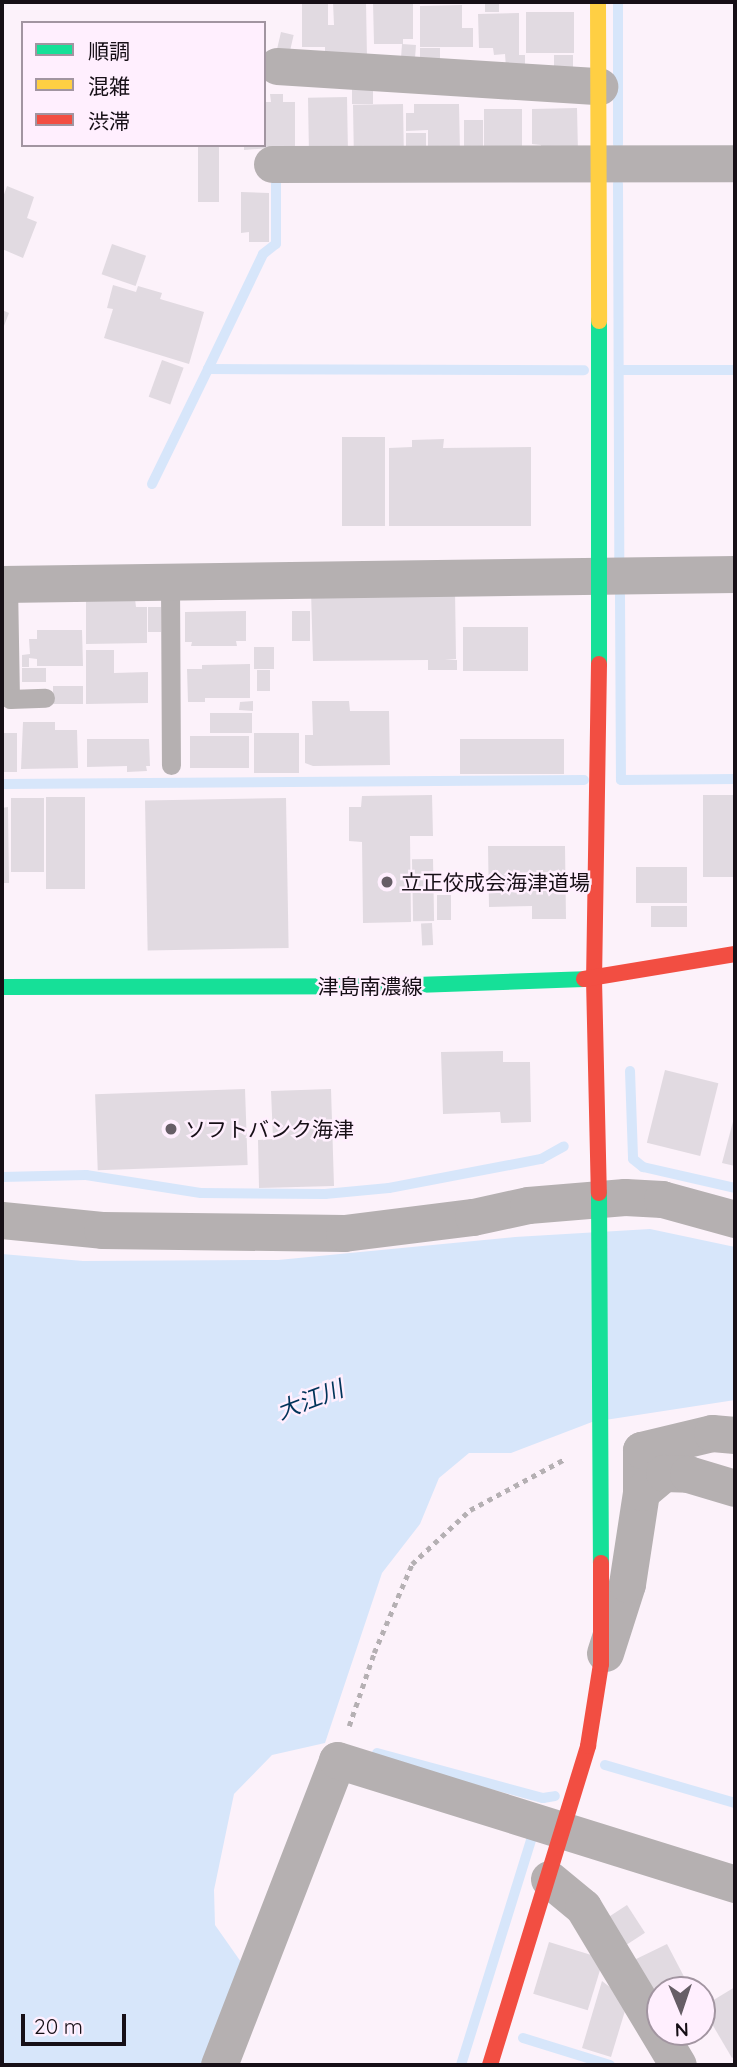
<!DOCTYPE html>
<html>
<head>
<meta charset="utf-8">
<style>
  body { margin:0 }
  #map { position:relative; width:737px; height:2067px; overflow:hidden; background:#fcf2fa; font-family:Quicksand,"Noto Sans JP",sans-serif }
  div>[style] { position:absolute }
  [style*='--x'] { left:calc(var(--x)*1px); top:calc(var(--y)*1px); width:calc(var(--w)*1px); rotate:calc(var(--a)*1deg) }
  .water>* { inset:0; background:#d7e6fa }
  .stream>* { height:10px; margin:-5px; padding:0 5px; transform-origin:5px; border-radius:5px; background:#d7e6fa }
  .building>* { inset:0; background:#e1dae1; transform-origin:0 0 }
  .path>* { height:4.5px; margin-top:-2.25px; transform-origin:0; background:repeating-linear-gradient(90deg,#b5b0b3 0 5px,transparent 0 10px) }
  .lane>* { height:19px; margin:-9.5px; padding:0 9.5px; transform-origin:9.5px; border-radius:9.5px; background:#b5b0b1 }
  .street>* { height:37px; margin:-18.5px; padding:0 18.5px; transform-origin:18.5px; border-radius:18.5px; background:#b5b0b1 }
  .fast>* { height:16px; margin:-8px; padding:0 8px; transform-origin:8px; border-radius:8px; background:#16e098 }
  .slow>* { height:16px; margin:-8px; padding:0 8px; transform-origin:8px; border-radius:8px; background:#ffcf43 }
  .jam>* { height:16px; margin:-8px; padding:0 8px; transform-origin:8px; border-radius:8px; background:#f24e42 }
  .dots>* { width:19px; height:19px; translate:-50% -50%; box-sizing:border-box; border:4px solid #ffeffe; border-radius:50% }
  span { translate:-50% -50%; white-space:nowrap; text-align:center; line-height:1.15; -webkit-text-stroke:5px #ffeffe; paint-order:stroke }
  .poi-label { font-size:21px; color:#160f16 }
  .left { translate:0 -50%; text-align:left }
  .street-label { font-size:21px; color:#160f16 }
  .water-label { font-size:23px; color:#00345a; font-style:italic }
  .frame { position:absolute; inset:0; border:4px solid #160f16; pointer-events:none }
  .legend { position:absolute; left:21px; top:21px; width:245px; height:126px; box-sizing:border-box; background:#ffeffe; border:2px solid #a295a1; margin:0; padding:9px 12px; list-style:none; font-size:21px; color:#160f16 }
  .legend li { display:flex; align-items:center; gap:14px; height:35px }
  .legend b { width:35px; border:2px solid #a295a1 }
  .north { position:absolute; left:646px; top:1976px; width:70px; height:70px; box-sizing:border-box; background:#ffeffe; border:2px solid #a295a1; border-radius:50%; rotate:178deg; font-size:19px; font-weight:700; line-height:28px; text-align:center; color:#160f16 }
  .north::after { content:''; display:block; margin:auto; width:24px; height:32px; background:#665e66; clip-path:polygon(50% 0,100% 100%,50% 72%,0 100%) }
  .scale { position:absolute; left:21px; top:2014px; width:105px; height:32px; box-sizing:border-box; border:4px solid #160f16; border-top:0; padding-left:9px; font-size:21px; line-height:24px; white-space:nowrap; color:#160f16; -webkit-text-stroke:5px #ffeffe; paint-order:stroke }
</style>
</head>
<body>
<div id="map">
  <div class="water">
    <div style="clip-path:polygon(650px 1229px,735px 1247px,735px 1400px,592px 1422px,511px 1453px,469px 1453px,439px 1478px,420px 1524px,382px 1573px,325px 1743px,272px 1755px,234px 1794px,214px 1890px,215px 1925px,241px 1962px,201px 2065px,2px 2065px,2px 1254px,83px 1261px,278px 1260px,515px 1237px)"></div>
  </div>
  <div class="stream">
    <div style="--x:618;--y:2;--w:142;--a:90"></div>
    <div style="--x:618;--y:184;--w:376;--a:89.8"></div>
    <div style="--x:208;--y:369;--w:127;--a:-64.4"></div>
    <div style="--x:263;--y:254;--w:16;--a:-38"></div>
    <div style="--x:276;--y:244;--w:66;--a:-90"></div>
    <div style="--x:619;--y:370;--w:116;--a:0"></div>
    <div style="--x:152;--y:484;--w:128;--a:-64"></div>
    <div style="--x:208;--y:369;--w:376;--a:0.2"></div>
    <div style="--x:620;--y:595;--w:185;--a:89.7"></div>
    <div style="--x:621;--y:780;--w:114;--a:-0.5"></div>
    <div style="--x:2;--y:784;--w:582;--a:-0.39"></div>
    <div style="--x:630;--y:1071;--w:88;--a:88"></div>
    <div style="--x:633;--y:1159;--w:13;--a:39"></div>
    <div style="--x:643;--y:1167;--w:94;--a:12.9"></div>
    <div style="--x:2;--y:1177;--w:84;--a:-1.4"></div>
    <div style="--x:86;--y:1175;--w:116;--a:8.9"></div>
    <div style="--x:201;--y:1193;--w:124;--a:0.5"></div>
    <div style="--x:325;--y:1194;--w:64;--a:-5.4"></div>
    <div style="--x:389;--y:1188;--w:155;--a:-10.8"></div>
    <div style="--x:541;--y:1159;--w:26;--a:-29"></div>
    <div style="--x:377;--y:1753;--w:172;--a:15.2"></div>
    <div style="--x:543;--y:1798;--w:12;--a:-9"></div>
    <div style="--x:605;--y:1765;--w:135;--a:16.3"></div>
    <div style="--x:523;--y:2038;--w:91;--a:17.2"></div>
    <div style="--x:461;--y:2065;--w:245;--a:-72.7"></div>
  </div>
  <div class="building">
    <div style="left:302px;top:2px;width:26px;height:45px"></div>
    <div style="clip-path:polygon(333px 2px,366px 2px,367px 58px,325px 59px,325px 25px,334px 25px)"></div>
    <div style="clip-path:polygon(373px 2px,413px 2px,413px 39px,403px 39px,403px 44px,374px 44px)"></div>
    <div style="left:485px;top:3px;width:14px;height:9px"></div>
    <div style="clip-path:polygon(462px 5px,462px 28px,473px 28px,473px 47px,420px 47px,420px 6px)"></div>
    <div style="left:574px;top:12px;width:41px;height:48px;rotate:90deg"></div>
    <div style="clip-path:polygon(519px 13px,519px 55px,525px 55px,525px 67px,506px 68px,505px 54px,494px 55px,493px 48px,479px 48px,478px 14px)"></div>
    <div style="left:281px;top:32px;width:13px;height:21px;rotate:13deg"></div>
    <div style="left:402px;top:44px;width:14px;height:20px;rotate:4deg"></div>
    <div style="left:440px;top:48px;width:15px;height:20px;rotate:90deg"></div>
    <div style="left:554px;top:55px;width:19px;height:14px"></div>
    <div style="left:352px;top:85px;width:21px;height:19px"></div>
    <div style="clip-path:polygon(270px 94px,283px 94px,283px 102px,295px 102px,295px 146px,244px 150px,244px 145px,264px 145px,264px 102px,271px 102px)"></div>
    <div style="left:347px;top:97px;width:53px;height:39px;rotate:89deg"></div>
    <div style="left:403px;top:104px;width:48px;height:50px;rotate:89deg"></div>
    <div style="clip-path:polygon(414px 104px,459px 104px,460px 153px,428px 153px,428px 130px,406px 131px,406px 113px,414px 113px)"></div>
    <div style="clip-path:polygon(577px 108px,578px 153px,541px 153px,541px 145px,532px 144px,532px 109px)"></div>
    <div style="left:522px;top:109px;width:45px;height:38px;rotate:90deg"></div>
    <div style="left:483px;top:120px;width:34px;height:19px;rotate:90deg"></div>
    <div style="left:426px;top:133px;width:20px;height:20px;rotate:90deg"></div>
    <div style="left:198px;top:145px;width:21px;height:57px"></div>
    <div style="clip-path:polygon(7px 186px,34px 197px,27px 218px,37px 222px,23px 258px,2px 249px,2px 200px)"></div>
    <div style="clip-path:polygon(241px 192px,269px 193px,269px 242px,249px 242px,249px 232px,241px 233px)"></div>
    <div style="left:112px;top:244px;width:36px;height:32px;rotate:19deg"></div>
    <div style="clip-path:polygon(113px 285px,136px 292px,138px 286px,162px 293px,160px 299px,204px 312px,189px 364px,104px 338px,113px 309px,107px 308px)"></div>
    <div style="clip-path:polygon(2px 310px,9px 313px,2px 331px)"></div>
    <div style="left:162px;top:360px;width:23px;height:39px;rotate:20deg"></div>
    <div style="left:342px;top:437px;width:43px;height:89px"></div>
    <div style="clip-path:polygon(444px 439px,443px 448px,531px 447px,531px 526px,389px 526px,389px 448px,412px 447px,412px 440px)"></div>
    <div style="clip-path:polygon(455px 590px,456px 659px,445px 660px,457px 660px,457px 670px,428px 670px,428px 660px,313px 661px,311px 591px)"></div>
    <div style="clip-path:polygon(86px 598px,135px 599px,136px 607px,147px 607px,147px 643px,86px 644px)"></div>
    <div style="left:148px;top:607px;width:13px;height:25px"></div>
    <div style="clip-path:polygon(246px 611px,246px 641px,236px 641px,237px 646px,191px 646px,192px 642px,185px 642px,185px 612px)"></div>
    <div style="left:310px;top:611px;width:30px;height:18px;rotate:90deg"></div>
    <div style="left:463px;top:627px;width:65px;height:44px"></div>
    <div style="clip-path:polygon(37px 630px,82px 630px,83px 666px,37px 666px,37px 659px,29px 658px,29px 667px,22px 667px,22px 655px,30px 654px,29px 639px,37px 639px)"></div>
    <div style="left:254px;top:647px;width:20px;height:22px"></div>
    <div style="clip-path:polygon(86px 650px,114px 650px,114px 673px,148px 672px,148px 703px,86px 704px)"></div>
    <div style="clip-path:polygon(250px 664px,250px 698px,205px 698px,205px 702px,188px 702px,187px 669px,202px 669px,202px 665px)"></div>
    <div style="left:22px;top:668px;width:24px;height:14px"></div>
    <div style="left:257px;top:670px;width:13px;height:21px"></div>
    <div style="left:53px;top:686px;width:30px;height:18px"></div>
    <div style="clip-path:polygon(253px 701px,253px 711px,239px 710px,240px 702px)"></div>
    <div style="clip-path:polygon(312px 701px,349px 701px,350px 711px,389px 711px,390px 765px,313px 766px,305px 763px,305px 735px,313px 735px)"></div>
    <div style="left:252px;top:713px;width:20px;height:42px;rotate:90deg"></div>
    <div style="clip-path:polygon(23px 722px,55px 722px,55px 730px,77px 730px,78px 768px,21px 769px)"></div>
    <div style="left:2px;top:733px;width:15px;height:39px"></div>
    <div style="left:299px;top:733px;width:40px;height:45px;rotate:90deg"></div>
    <div style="left:249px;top:736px;width:32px;height:59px;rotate:90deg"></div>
    <div style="clip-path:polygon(87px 739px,149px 739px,150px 766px,146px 766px,147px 771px,127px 772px,127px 766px,87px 767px)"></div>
    <div style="left:564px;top:739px;width:35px;height:104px;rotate:90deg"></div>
    <div style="clip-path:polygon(432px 795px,433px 836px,410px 836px,411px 922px,363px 923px,362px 842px,349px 841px,349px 807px,361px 807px,362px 796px)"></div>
    <div style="left:735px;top:795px;width:82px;height:32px;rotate:90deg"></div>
    <div style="left:46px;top:797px;width:39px;height:92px"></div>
    <div style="left:11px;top:798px;width:33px;height:74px"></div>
    <div style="left:286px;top:798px;width:150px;height:141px;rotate:89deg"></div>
    <div style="clip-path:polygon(8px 807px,9px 883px,2px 883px,2px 808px)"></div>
    <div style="clip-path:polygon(488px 846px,565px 846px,566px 919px,532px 919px,532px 906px,489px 907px)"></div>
    <div style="left:433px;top:859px;width:62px;height:21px;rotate:89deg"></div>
    <div style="left:687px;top:867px;width:36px;height:51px;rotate:90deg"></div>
    <div style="left:437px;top:895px;width:14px;height:25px"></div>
    <div style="left:651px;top:906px;width:36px;height:21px"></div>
    <div style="left:432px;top:923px;width:22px;height:11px;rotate:87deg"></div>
    <div style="clip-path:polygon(503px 1051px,503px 1062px,530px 1062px,531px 1122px,501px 1123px,500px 1112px,443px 1114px,441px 1052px)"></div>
    <div style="left:665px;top:1070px;width:55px;height:75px;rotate:14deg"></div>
    <div style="left:245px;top:1089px;width:76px;height:150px;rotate:88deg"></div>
    <div style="clip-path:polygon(331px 1089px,334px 1186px,259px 1188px,258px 1140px,273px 1139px,271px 1091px)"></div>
    <div style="clip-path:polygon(735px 1114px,735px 1166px,722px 1163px)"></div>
    <div style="left:627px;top:1905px;width:33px;height:27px;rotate:57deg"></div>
    <div style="left:549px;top:1942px;width:57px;height:54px;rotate:17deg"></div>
    <div style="clip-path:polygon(667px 1944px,691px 1990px,660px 1990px,660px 2007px,632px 1961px)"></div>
    <div style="clip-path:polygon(602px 1981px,628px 2001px,611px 2057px,582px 2048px)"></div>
    <div style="clip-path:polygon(735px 1987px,735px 2056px,732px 2058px,702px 2007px)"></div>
  </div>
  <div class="path">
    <div style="--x:349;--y:1726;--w:77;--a:-71.1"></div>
    <div style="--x:374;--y:1653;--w:97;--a:-66.9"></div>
    <div style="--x:412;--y:1564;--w:79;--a:-43"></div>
    <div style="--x:470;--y:1510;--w:106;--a:-28.3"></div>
  </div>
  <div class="lane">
    <div style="--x:170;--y:583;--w:182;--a:89.7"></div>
    <div style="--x:8;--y:584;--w:115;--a:89"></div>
    <div style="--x:10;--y:699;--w:35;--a:-2"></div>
  </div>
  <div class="street">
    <div style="--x:277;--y:66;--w:323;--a:3.6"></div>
    <div style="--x:272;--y:164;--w:463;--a:-0.1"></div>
    <div style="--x:2;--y:584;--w:733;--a:-0.78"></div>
    <div style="--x:2;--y:1220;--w:100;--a:5.7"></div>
    <div style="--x:102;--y:1230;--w:242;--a:0.7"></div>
    <div style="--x:344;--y:1233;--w:130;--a:-7.1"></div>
    <div style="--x:473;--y:1217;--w:56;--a:-12.3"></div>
    <div style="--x:528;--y:1205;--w:97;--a:-4.7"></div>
    <div style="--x:625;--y:1197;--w:37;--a:3"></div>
    <div style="--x:662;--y:1199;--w:76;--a:15.3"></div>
    <div style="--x:641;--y:1492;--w:42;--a:-90"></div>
    <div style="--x:641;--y:1450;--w:73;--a:-13.5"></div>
    <div style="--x:712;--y:1433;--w:23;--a:5"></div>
    <div style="--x:605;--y:1653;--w:72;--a:-72.3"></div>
    <div style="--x:627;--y:1584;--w:93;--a:-81.3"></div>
    <div style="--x:641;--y:1492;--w:30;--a:-40"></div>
    <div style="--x:664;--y:1473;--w:24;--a:2"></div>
    <div style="--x:688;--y:1474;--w:49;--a:16.6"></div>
    <div style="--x:549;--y:1879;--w:44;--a:39.5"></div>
    <div style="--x:583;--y:1907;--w:184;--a:59"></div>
    <div style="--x:219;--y:2065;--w:327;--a:-68.8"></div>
    <div style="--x:337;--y:1760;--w:417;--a:17.3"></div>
  </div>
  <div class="fast">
    <div style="--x:599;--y:664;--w:343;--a:-90"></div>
    <div style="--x:2;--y:987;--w:385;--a:-0.1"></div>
    <div style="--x:387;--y:986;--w:197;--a:-2"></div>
    <div style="--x:599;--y:1193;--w:370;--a:89.7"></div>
  </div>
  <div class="slow">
    <div style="--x:598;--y:2;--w:319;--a:89.8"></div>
  </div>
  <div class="jam">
    <div style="--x:599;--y:664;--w:315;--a:90.9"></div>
    <div style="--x:594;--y:979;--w:214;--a:88.7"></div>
    <div style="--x:584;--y:979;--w:153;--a:-9.4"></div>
    <div style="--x:490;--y:2065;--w:334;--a:-72.9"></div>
    <div style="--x:588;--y:1746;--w:83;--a:-81"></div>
    <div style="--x:601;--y:1664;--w:101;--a:-90"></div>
  </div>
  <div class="dots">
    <div style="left:387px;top:882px;background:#665e66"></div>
    <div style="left:171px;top:1129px;background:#665e66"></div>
  </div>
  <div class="poi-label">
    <span class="left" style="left:401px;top:882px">立正佼成会海津道場</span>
    <span class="left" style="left:185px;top:1129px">ソフトバンク海津</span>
  </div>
  <div class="street-label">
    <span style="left:370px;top:986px">津島南濃線</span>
  </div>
  <div class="water-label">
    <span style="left:310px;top:1400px;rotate:-21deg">大江川</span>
  </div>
  <div class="frame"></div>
  <ul class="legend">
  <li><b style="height:9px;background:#16e098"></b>順調</li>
  <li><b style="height:9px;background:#ffcf43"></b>混雑</li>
  <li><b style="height:9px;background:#f24e42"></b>渋滞</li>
  </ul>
  <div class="north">N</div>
  <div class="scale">20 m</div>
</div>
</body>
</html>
